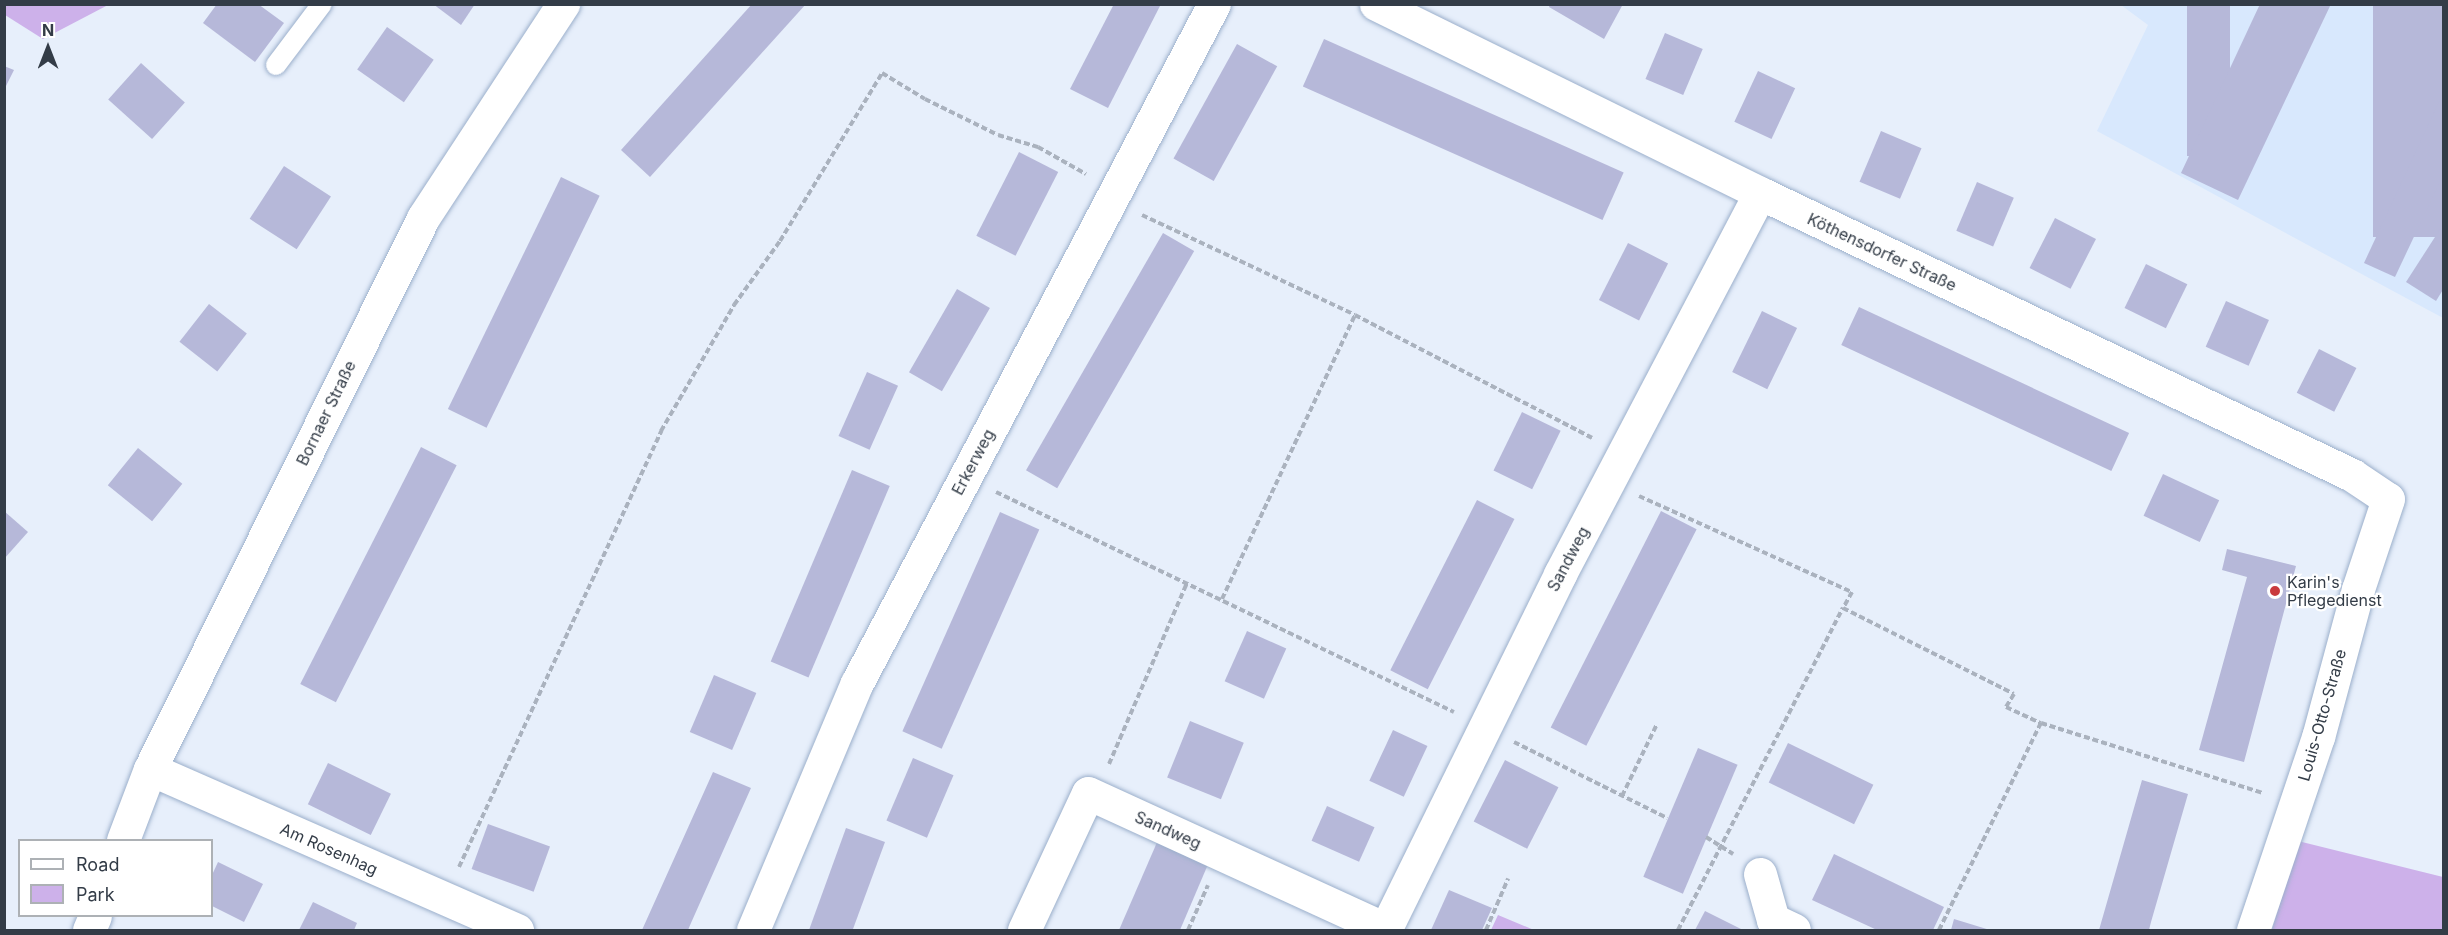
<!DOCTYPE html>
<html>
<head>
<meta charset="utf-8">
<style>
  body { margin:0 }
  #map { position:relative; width:2448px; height:935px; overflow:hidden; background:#e7effb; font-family:Inter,sans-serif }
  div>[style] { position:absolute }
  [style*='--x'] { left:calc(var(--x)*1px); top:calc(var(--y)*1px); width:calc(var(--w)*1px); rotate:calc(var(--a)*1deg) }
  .built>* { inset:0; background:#d8e8fd }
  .green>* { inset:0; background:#cdb1ea }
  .building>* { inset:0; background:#b6b8d9; transform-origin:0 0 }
  .path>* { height:4px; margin-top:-2px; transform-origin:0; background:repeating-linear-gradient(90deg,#aab2be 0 6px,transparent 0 9px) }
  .roads { filter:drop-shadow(0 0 2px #9bafcb) drop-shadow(0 0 2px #9bafcb) }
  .lane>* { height:20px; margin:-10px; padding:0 10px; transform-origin:10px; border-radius:10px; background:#fff }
  .street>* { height:33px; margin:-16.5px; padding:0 16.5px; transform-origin:16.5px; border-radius:16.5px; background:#fff }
  .secondary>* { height:33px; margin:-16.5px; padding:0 16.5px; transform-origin:16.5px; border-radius:16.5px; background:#fff }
  .dots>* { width:16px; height:16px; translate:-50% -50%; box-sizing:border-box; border:3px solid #fff; border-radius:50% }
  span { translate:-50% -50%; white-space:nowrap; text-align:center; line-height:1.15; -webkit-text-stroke:4.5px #fff; paint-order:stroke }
  .street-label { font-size:16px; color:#333c47 }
  .poi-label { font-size:16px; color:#333c47 }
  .left { translate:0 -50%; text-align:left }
  .frame { position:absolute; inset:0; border:6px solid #333c47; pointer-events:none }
  .legend { position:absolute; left:18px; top:839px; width:195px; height:78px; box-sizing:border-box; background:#fff; border:2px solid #adb1b5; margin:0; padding:8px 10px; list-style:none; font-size:18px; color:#333c47 }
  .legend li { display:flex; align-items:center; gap:12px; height:30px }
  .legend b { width:30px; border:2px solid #adb1b5 }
  .north { position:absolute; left:18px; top:18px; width:60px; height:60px; -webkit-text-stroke:4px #fff; paint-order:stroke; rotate:0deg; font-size:16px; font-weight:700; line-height:24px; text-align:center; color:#333c47 }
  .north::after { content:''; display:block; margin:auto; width:21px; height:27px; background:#333c47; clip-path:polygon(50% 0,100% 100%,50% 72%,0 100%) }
</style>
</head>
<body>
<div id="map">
  <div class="built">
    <div style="clip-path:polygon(2121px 5px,2443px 5px,2443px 318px,2097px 131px,2148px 25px)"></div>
  </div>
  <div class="green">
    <div style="clip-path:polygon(4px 5px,5px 4px,108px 5px,43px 39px,5px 15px)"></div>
    <div style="clip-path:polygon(2298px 841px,2443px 877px,2443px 930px,2272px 930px)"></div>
    <div style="clip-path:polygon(1498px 915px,1534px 930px,1535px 930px,1491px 930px)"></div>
  </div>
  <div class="building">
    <div style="clip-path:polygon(217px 4px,258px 4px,284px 23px,255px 62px,203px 23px)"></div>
    <div style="clip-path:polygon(433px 4px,475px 4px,461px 25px)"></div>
    <div style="clip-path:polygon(752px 4px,806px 4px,650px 177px,621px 150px)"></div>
    <div style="clip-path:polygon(1114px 4px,1161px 4px,1108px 108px,1070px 89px)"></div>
    <div style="clip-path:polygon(1550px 4px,1623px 4px,1604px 39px,1549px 7px)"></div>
    <div style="left:2187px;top:4px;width:43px;height:152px"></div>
    <div style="clip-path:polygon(2260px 4px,2331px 4px,2238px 200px,2181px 173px)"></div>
    <div style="left:2373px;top:4px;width:70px;height:233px"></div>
    <div style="left:387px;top:27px;width:57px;height:52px;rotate:35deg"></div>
    <div style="left:1665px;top:33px;width:41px;height:50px;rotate:23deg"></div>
    <div style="left:1324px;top:39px;width:328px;height:52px;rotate:24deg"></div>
    <div style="left:1237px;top:44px;width:46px;height:131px;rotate:29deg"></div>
    <div style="left:141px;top:63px;width:59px;height:49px;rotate:42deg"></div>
    <div style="clip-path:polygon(4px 66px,14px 70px,4px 90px)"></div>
    <div style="left:1758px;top:71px;width:41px;height:56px;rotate:25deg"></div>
    <div style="clip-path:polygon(2444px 91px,2444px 173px,2395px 277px,2364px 263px)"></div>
    <div style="left:1881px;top:131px;width:44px;height:55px;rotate:23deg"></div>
    <div style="left:1019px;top:152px;width:44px;height:94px;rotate:27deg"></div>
    <div style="left:284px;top:166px;width:56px;height:63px;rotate:33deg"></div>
    <div style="left:561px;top:177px;width:43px;height:258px;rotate:26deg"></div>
    <div style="left:1977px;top:182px;width:40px;height:53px;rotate:23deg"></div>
    <div style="left:2055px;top:218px;width:46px;height:56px;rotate:27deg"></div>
    <div style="clip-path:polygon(2444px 223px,2444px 288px,2436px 301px,2406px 282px)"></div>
    <div style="left:1163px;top:233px;width:36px;height:274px;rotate:30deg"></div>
    <div style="left:1628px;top:243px;width:45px;height:64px;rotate:27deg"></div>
    <div style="left:2146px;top:264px;width:46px;height:49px;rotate:26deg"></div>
    <div style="left:957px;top:289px;width:38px;height:96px;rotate:30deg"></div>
    <div style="left:2226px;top:301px;width:47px;height:50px;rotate:24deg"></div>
    <div style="left:209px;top:304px;width:48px;height:48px;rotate:38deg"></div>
    <div style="left:1859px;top:307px;width:298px;height:42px;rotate:25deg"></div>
    <div style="left:1762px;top:311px;width:39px;height:68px;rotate:26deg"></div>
    <div style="left:2319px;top:349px;width:42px;height:49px;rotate:27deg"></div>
    <div style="left:867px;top:372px;width:34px;height:70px;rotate:24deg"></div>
    <div style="left:1522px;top:412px;width:43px;height:65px;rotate:26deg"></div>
    <div style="left:421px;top:447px;width:40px;height:266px;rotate:27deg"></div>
    <div style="left:138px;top:448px;width:57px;height:48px;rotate:39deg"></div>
    <div style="left:852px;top:470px;width:41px;height:208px;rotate:23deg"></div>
    <div style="left:2163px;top:474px;width:62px;height:46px;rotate:25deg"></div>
    <div style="left:1477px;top:500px;width:42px;height:191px;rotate:27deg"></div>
    <div style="clip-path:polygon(4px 511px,28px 532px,4px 559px)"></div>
    <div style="left:1661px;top:511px;width:40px;height:243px;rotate:27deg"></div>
    <div style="left:1000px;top:512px;width:43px;height:240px;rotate:24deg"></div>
    <div style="clip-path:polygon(2227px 549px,2296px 566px,2244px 762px,2199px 750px,2247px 577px,2222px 570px)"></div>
    <div style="left:1247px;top:631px;width:43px;height:55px;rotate:24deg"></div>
    <div style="left:714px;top:675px;width:46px;height:62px;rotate:23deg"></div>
    <div style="left:1190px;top:721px;width:58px;height:61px;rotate:22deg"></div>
    <div style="left:1393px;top:730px;width:38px;height:56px;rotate:25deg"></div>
    <div style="left:1788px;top:743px;width:95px;height:44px;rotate:26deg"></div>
    <div style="left:1698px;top:748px;width:43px;height:140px;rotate:23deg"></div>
    <div style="left:913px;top:758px;width:44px;height:68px;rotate:23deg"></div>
    <div style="left:1505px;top:760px;width:60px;height:69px;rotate:27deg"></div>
    <div style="left:328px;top:763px;width:70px;height:46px;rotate:26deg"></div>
    <div style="clip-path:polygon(713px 772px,751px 788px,691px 923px,688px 930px,642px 930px)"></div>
    <div style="clip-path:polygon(2142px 780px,2188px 794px,2151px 922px,2149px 930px,2099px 930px)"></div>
    <div style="left:1327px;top:806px;width:52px;height:38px;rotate:24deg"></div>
    <div style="left:488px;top:824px;width:66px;height:48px;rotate:20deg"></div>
    <div style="clip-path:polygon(846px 828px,885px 842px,853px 929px,809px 930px)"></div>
    <div style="clip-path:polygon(1158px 840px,1209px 862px,1180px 930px,1119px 930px)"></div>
    <div style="clip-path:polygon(1834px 854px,1944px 907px,1933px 930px,1877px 930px,1812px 900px)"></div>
    <div style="clip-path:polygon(218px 862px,263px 884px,244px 922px,212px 906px,212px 875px)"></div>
    <div style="clip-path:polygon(1449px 890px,1492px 908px,1482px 930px,1431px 930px)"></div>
    <div style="clip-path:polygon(313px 902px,357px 923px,354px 930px,299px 930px)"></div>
    <div style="clip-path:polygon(1705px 911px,1743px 930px,1695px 930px)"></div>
    <div style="clip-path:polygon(1954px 919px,1990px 930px,1951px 930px)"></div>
  </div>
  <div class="path">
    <div style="--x:1142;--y:215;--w:235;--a:25.1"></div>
    <div style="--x:1355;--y:315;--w:267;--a:27.4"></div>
    <div style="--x:996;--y:492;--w:508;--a:25.66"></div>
    <div style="--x:1639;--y:496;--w:234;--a:24.3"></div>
    <div style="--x:1852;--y:592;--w:18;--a:119"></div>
    <div style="--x:1222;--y:599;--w:314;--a:-64.9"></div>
    <div style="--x:1514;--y:742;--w:171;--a:26.4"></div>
    <div style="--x:1109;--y:764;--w:197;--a:-66.7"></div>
    <div style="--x:1622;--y:796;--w:80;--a:-64.1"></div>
    <div style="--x:1706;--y:837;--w:32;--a:32"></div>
    <div style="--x:459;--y:867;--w:481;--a:-65.1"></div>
    <div style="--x:661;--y:431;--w:146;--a:-59.9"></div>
    <div style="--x:734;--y:305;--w:79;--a:-54.3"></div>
    <div style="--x:780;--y:241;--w:197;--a:-58.7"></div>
    <div style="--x:882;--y:73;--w:50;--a:31.2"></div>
    <div style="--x:925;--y:99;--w:81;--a:26.3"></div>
    <div style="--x:998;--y:135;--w:42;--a:16.7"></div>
    <div style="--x:1038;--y:147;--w:55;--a:29.4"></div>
    <div style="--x:1188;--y:930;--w:49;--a:-66"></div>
    <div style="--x:1486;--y:930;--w:56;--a:-66.7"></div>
    <div style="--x:1678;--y:930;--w:362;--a:-62.9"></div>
    <div style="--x:1843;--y:608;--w:191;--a:26.7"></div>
    <div style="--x:2014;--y:694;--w:15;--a:122"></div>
    <div style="--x:2006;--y:707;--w:38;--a:25"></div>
    <div style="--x:2041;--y:723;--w:233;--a:17.5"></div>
    <div style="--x:1939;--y:930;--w:231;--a:-63.8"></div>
  </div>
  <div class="roads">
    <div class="lane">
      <div style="--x:276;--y:65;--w:76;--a:-53"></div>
    </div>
    <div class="street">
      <div style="--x:1376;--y:4;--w:428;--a:26.2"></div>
      <div style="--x:1760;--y:193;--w:656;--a:25.47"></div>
      <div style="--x:2352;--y:475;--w:43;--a:33.7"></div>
      <div style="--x:2388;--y:499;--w:95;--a:108.4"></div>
      <div style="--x:2358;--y:589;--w:153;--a:105.1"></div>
      <div style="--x:2318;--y:737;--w:204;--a:108.6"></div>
      <div style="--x:150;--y:769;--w:401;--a:23.7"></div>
      <div style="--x:1760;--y:874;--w:48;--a:74.2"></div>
      <div style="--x:1773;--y:920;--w:23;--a:25"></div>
      <div style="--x:753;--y:930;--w:268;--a:-67.2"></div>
      <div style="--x:857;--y:683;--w:767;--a:-62.27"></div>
      <div style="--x:1024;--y:930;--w:151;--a:-65"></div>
      <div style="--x:1088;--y:793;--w:327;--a:24.6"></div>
      <div style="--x:1385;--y:930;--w:397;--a:-63.8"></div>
      <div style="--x:1560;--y:574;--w:430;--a:-62.3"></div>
    </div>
    <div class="secondary">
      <div style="--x:123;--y:840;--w:76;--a:-69.2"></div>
      <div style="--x:150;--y:769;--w:615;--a:-63.64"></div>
      <div style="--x:423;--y:218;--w:256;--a:-56.8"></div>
      <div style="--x:89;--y:930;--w:15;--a:-67"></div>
    </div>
  </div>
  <div class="dots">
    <div style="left:2275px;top:591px;background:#c93a3d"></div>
  </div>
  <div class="street-label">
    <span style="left:1882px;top:252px;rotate:25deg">Köthensdorfer Straße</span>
    <span style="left:326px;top:413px;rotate:-64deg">Bornaer Straße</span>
    <span style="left:973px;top:462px;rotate:-62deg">Erkerweg</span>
    <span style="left:1568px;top:559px;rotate:-62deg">Sandweg</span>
    <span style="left:2322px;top:715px;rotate:-74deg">Louis-Otto-Straße</span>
    <span style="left:1168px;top:830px;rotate:24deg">Sandweg</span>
    <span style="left:329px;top:849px;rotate:24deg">Am Rosenhag</span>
  </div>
  <div class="poi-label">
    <span class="left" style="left:2287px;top:591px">Karin's<br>Pflegedienst</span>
  </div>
  <div class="frame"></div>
  <ul class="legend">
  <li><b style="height:8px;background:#fff"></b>Road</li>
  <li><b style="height:16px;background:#cdb1ea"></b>Park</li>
  </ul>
  <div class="north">N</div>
</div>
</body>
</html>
